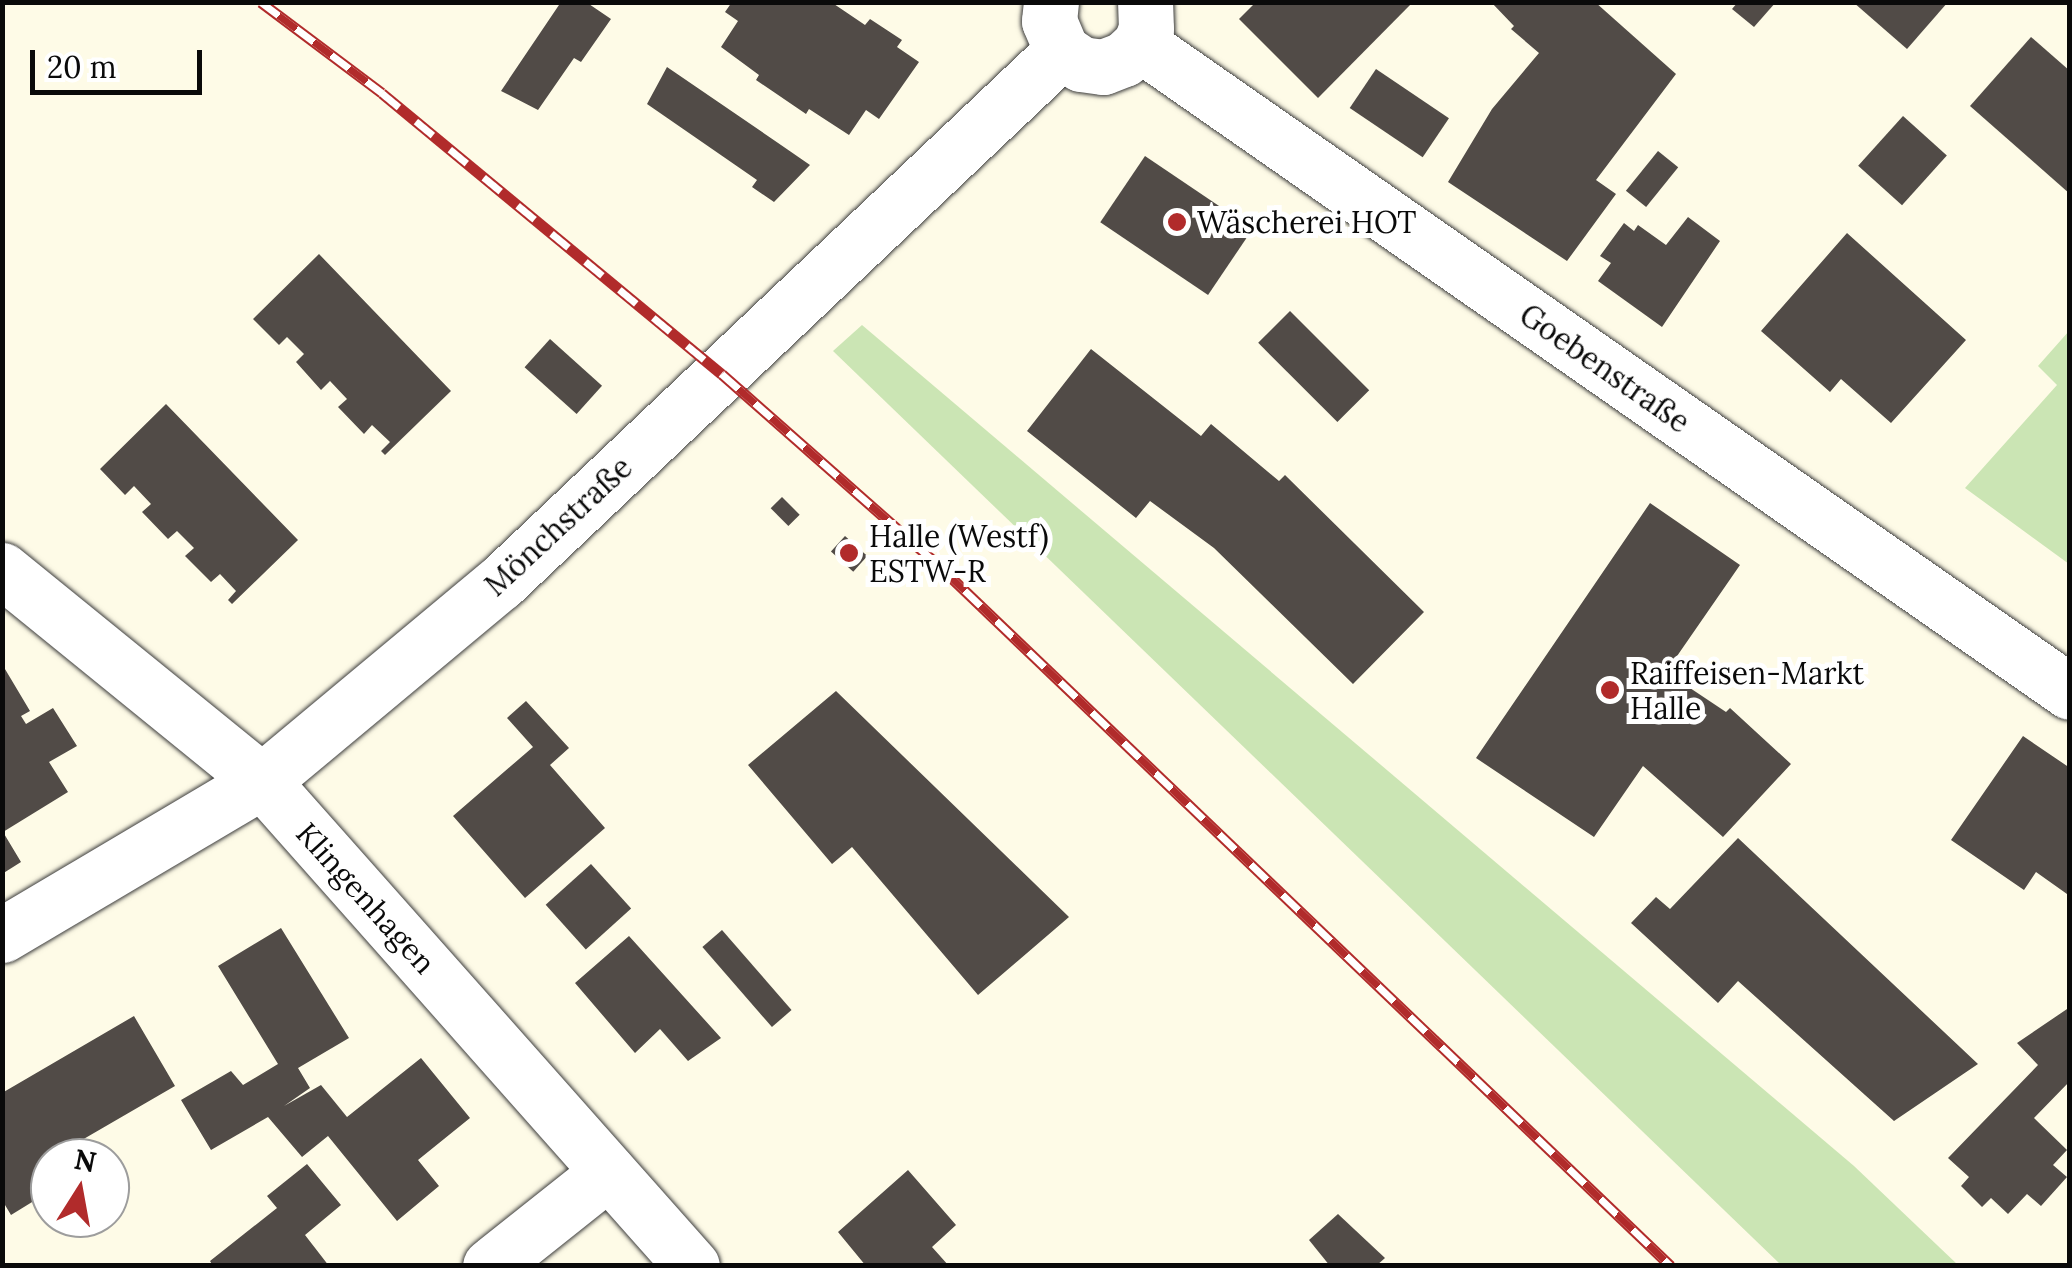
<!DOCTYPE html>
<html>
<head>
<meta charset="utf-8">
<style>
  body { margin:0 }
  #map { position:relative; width:2072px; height:1268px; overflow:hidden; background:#fefbe7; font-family:Lora,serif }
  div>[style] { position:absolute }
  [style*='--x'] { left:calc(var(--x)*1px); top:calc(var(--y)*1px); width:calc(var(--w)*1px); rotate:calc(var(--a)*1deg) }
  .green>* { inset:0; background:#cbe5b4 }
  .building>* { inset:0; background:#514b47; transform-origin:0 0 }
  .roads { filter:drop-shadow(0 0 2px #3d3d3d) drop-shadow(0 0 2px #3d3d3d) }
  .minor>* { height:55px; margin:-27.5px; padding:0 27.5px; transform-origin:27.5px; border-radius:27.5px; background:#fff }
  .rail>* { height:11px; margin-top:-5.5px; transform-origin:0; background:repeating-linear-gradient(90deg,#fff 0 22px,#b12b2b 0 44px); box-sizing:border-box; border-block:2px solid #b12b2b }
  .dots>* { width:28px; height:28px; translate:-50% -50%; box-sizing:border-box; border:5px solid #fff; border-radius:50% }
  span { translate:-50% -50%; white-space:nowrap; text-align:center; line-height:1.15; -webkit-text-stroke:10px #fff; paint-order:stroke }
  .poi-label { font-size:30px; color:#0a0a0a }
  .left { translate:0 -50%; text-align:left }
  .street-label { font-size:30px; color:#0a0a0a }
  .frame { position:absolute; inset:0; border:5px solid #0a0a0a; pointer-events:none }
  .north { position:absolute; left:30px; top:1138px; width:100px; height:100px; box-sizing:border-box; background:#fff; border:2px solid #9d9d9d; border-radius:50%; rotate:11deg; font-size:28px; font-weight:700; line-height:40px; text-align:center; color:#0a0a0a }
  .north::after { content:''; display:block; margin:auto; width:35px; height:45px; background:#b12b2b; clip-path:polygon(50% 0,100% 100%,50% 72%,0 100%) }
  .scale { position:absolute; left:30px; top:50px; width:172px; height:45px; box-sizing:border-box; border:5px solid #0a0a0a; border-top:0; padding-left:12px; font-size:30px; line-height:35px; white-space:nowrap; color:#0a0a0a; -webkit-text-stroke:8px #fff; paint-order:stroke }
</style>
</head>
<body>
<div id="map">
  <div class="green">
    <div style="clip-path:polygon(862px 325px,1854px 1166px,1958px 1265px,1781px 1265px,833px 351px)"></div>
    <div style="clip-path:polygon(2069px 331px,2069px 564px,1965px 488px,2057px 385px,2038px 366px)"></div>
  </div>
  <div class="building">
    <div style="clip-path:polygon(561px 2px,586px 2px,611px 19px,581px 62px,574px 58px,538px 110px,501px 91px)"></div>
    <div style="clip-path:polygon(732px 2px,831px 2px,865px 25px,870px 19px,902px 40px,897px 47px,919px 62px,879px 119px,866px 110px,849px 135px,809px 109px,806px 114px,756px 80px,759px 75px,721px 47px,738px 21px,725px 12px)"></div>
    <div style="clip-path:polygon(1256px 2px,1413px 2px,1318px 98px,1239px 19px)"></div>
    <div style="clip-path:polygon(1491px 2px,1595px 2px,1676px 74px,1596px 180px,1616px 194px,1567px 261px,1448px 182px,1492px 109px,1539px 53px,1511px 29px,1514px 26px)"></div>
    <div style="clip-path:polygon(1738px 2px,1776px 2px,1754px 27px,1732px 9px)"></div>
    <div style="clip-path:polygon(1853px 2px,1948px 2px,1907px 49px)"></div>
    <div style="clip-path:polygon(2031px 37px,2070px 71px,2070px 194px,1970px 106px)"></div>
    <div style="clip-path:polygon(667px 67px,781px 145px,810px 165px,774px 202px,752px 187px,757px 180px,647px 104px)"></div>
    <div style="left:1376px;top:69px;width:88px;height:47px;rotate:34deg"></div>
    <div style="left:1903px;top:116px;width:59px;height:67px;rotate:42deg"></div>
    <div style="left:1658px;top:151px;width:26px;height:51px;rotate:39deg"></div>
    <div style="left:1145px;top:156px;width:130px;height:80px;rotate:34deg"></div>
    <div style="clip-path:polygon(1688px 217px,1720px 241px,1662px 327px,1598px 281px,1611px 263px,1600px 256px,1624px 223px,1634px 231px,1638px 225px,1666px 245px)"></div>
    <div style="clip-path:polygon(1847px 233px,1966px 340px,1891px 423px,1841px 379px,1830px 392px,1761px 331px)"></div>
    <div style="clip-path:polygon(319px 254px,451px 391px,385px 455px,381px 451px,390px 442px,372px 425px,364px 434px,338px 407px,347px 399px,330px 381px,321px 390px,296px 362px,304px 354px,287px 337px,279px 345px,253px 319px)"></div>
    <div style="left:1290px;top:311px;width:112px;height:45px;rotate:45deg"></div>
    <div style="left:550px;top:339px;width:70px;height:38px;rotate:42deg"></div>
    <div style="clip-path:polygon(1091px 349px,1201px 436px,1211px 424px,1279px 481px,1285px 475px,1424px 612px,1353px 684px,1214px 548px,1150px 501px,1136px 518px,1027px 431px)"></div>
    <div style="clip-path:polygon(166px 404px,298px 540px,232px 604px,228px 600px,236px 591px,220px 574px,211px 582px,185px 556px,194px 548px,177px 531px,168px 539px,142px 512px,151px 504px,134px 486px,125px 495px,100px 469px)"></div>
    <div style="left:782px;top:497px;width:25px;height:16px;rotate:45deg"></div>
    <div style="clip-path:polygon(1650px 503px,1740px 565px,1666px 672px,1726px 712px,1730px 708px,1791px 764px,1723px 837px,1643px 766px,1594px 837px,1476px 758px)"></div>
    <div style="left:845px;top:536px;width:30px;height:21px;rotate:42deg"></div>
    <div style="clip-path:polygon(2px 664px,30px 711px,21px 716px,26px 724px,53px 708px,77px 746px,49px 762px,68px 792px,3px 832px,21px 862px,2px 874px)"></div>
    <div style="clip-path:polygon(836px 691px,1069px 917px,978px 995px,852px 847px,832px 864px,748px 765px)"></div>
    <div style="clip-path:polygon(526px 701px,569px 748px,550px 765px,605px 828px,525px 898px,453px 816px,533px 747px,507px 718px)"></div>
    <div style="clip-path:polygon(2023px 736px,2070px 768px,2067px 894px,2036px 872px,2024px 890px,1951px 840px)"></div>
    <div style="clip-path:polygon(1738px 838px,1978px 1064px,1894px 1121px,1738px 981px,1718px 1003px,1631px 923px,1656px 897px,1670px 909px)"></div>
    <div style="left:591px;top:864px;width:60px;height:61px;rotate:48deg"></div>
    <div style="clip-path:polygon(281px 928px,349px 1038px,298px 1068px,310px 1088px,284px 1106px,321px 1085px,347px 1117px,421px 1058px,470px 1118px,418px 1160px,439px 1186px,397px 1221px,328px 1136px,302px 1157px,268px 1117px,211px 1150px,181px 1100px,231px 1071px,243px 1085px,278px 1064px,218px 966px)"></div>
    <div style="left:722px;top:930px;width:106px;height:26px;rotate:49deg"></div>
    <div style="clip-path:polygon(629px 936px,721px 1038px,688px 1061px,660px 1029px,635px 1053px,575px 983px)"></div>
    <div style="clip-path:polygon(2070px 1007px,2070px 1081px,2034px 1118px,2067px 1150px,2053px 1165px,2067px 1177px,2041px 1206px,2027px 1194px,2008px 1214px,1991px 1198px,1982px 1207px,1961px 1186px,1969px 1177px,1948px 1158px,2038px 1065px,2017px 1043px)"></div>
    <div style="clip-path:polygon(134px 1016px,175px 1086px,44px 1162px,50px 1172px,50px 1191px,11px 1215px,2px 1200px,2px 1093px)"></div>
    <div style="clip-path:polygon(307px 1164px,341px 1205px,305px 1235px,329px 1266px,213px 1266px,210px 1261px,277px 1208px,267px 1196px)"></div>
    <div style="clip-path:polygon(908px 1170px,956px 1225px,932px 1247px,949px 1266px,866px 1266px,838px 1232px)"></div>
    <div style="clip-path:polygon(1338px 1214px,1385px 1258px,1376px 1266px,1330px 1266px,1309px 1240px)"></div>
  </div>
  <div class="roads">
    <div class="minor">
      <div style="--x:1051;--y:2;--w:19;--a:96"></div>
      <div style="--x:1049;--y:21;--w:33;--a:67"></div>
      <div style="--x:1062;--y:51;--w:23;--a:34"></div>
      <div style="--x:1081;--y:64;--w:22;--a:8"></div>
      <div style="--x:1103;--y:67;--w:22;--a:-21"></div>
      <div style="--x:1124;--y:59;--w:22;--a:-43"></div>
      <div style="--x:1140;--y:44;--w:16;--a:-68"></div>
      <div style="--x:1146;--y:29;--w:27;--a:-92"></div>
      <div style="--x:1140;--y:44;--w:1133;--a:34.87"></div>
      <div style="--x:2;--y:570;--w:335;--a:39.1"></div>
      <div style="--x:262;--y:781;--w:648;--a:48.44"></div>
      <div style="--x:2;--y:935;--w:302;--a:-30.6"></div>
      <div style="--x:262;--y:781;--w:310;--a:-39.8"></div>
      <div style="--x:500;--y:583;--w:774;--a:-43.43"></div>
      <div style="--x:490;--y:1266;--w:151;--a:-38.5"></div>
    </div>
  </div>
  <div class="rail">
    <div style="--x:261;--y:2;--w:151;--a:36.9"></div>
    <div style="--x:382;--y:93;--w:441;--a:39.6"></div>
    <div style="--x:722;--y:374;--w:281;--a:41.4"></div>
    <div style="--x:933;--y:560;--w:1021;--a:43.73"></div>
  </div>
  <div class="dots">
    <div style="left:1177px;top:222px;background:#b12b2b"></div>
    <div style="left:849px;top:553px;background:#b12b2b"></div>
    <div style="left:1610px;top:690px;background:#b12b2b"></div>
  </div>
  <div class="poi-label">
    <span class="left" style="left:1197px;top:222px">Wäscherei HOT</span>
    <span class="left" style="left:869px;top:553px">Halle (Westf)<br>ESTW-R</span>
    <span class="left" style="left:1630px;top:690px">Raiffeisen-Markt<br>Halle</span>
  </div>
  <div class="street-label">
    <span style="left:1605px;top:368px;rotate:35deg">Goebenstraße</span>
    <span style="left:558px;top:526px;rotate:-43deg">Mönchstraße</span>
    <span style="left:366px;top:898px;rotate:48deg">Klingenhagen</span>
  </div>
  <div class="frame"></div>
  <div class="north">N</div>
  <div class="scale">20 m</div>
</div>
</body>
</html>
